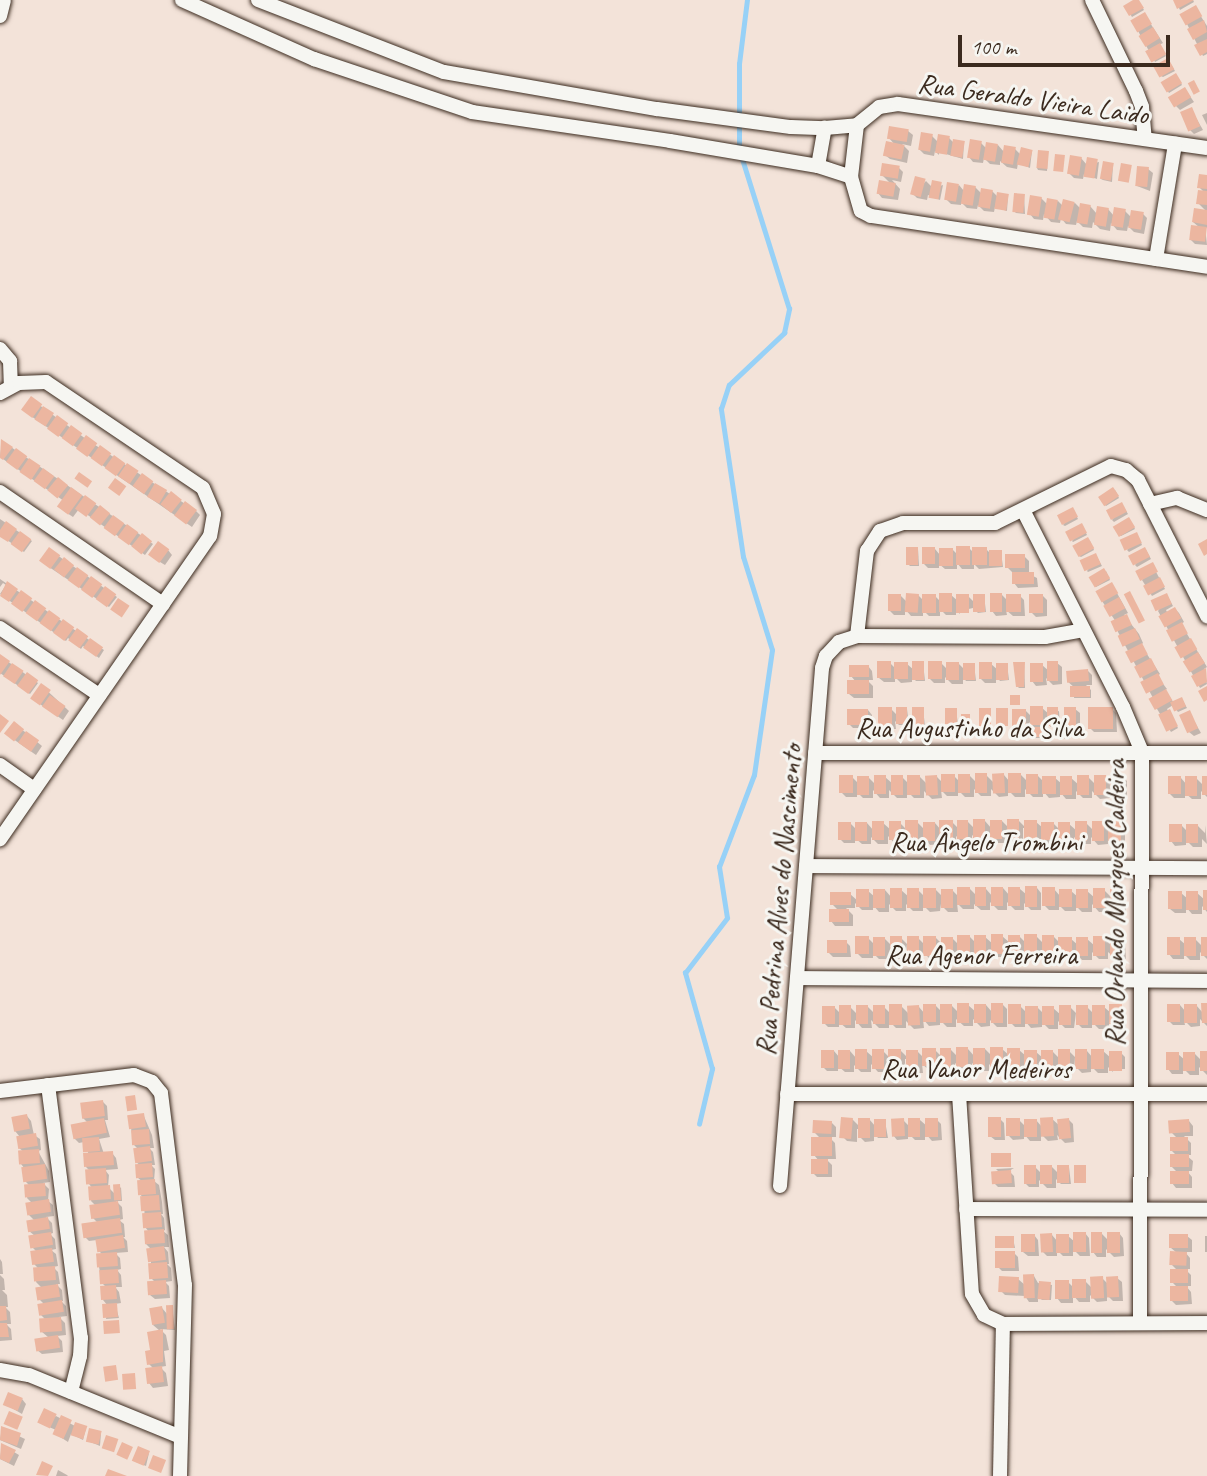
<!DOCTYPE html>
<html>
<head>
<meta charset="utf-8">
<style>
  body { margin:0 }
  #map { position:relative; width:1207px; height:1476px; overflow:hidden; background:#f3e3d9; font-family:Caveat,sans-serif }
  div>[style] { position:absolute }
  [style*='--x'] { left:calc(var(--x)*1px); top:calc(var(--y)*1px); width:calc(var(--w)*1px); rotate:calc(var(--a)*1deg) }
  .shadow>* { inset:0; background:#0003; transform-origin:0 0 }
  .stream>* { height:4.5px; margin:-2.25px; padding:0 2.25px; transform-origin:2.25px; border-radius:2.25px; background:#97d1f7 }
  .building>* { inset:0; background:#ecb6a0; transform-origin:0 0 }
  .roads { filter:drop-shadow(0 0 2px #3b2a1e) drop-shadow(0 0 2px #3b2a1e) }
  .minor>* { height:14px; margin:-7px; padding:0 7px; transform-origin:7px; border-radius:7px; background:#f6f6f2 }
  span { translate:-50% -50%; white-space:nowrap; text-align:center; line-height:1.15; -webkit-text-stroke:6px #f6f6f2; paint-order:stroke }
  .street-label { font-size:28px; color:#3b2a1e }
  .scale { position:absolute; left:958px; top:35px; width:212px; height:32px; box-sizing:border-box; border:4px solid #3b2a1e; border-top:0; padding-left:9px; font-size:21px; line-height:24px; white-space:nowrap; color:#3b2a1e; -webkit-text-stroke:5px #f6f6f2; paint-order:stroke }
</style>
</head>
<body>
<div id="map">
  <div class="shadow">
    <div style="clip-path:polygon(1138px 0,1144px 10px,1132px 17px,1125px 6px)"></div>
    <div style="clip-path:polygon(1175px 0,1193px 0,1194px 2px,1180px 10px)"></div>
    <div style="clip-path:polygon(1195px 7px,1207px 26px,1207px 54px,1203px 56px,1187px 24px)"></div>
    <div style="clip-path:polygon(1145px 15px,1163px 43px,1159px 45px,1166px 56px,1155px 62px,1138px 31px)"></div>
    <div style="clip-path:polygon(1169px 61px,1175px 71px,1163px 77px,1161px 76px)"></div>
    <div style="clip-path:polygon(1177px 77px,1182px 85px,1169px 93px,1163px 83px)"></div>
    <div style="clip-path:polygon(1185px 89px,1194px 102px,1180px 110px,1176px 106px)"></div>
    <div style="clip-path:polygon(1191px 109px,1203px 130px,1194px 134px,1190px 130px)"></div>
    <div style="clip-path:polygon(1207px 113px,1207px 125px,1202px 115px)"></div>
    <div style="clip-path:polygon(908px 131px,913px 135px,911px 146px,902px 144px,909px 151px,907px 163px,890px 159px,885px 155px,895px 145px,889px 138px)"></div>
    <div style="clip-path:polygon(932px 136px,938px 142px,949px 138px,954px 143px,964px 142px,963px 159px,939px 152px,939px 155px,935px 151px,934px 156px,924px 154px,919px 149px)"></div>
    <div style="clip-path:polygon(981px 143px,987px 149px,998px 145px,1004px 152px,1015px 149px,1021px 155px,1032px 151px,1030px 168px,1018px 163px,1017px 169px,1007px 167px,1000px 161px,1000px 165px,990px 164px,984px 158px,983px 163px,973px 162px,969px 157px)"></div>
    <div style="clip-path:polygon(1048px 153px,1047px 171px,1038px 170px,1037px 168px)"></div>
    <div style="clip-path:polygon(1081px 158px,1087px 165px,1099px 162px,1097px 179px,1084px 174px,1083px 179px,1074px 178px,1069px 173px)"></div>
    <div style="clip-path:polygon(1113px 164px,1112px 182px,1103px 180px,1101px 179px)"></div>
    <div style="clip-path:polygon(899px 168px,903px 172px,901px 182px,892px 180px,900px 189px,898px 200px,882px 198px,878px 193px,890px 183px,882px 175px)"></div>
    <div style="clip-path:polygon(1148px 169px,1153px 173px,1150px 191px,1137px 186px)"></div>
    <div style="clip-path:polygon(1207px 177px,1207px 228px,1205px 227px,1207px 245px,1195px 244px,1190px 239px,1200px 228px,1193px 222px,1206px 211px,1198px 203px,1204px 192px,1199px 187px)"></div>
    <div style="clip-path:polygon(926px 181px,933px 188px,943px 185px,940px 200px,928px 195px,927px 200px,917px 198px,913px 194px)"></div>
    <div style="clip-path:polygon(959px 185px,964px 191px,975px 187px,982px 194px,992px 191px,998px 197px,1008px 195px,1007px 211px,995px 207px,994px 212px,984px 211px,978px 205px,977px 209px,967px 208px,961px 202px,961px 205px,951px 204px,946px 199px)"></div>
    <div style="clip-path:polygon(1024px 196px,1025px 214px,1016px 213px,1014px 211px)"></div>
    <div style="clip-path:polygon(1041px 198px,1048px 205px,1058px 201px,1064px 207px,1075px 203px,1081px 209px,1090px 206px,1097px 214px,1108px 209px,1114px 216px,1125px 211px,1131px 217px,1143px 214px,1147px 218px,1144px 234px,1134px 232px,1128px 226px,1127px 231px,1117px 230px,1111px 223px,1110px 231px,1100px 229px,1093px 222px,1092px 228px,1083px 227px,1077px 221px,1076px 225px,1066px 224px,1061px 218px,1060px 223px,1051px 222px,1044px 214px,1043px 220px,1034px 219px,1030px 214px)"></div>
    <div style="clip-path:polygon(31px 399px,86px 439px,196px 511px,200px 515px,192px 527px,28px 414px)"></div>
    <div style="clip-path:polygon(2px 441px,142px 536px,153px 544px,145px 555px,79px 509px,73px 517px,64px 511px,64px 501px,0 457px)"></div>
    <div style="clip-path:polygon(1115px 490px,1119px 498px,1106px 506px,1104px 504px)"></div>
    <div style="clip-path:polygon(1123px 506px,1128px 514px,1114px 522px,1112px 520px)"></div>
    <div style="clip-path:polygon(1074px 511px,1078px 519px,1065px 526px,1063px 525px)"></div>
    <div style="clip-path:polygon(0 519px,32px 541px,24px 552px,0 535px)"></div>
    <div style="clip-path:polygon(1130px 520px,1135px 529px,1121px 536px,1119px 535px)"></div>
    <div style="clip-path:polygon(1083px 527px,1087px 535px,1073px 542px,1072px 541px)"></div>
    <div style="clip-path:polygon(1138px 536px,1142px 545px,1129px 552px,1127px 550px)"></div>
    <div style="clip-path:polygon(1090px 541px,1094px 550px,1081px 557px,1079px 556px)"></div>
    <div style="clip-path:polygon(969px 548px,974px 553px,986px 549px,989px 552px,1001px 552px,1003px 567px,979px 569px,974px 564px,974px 569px,962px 569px,957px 563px,957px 569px,945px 569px,939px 564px,939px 568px,928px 568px,924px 564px,935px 549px,940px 555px,952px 549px,958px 555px)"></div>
    <div style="clip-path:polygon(918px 549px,919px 566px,910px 566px,908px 564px)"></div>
    <div style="clip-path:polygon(50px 550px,117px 597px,109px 607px,46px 565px)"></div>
    <div style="clip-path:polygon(168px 550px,172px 555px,165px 565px,155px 559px)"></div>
    <div style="clip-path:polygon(1146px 550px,1151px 559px,1137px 567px,1135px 565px)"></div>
    <div style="clip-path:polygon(1024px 556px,1029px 561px,1029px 574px,1037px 578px,1038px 587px,1018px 588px,1014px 583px,1012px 572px,1008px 568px)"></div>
    <div style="clip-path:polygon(1097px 557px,1102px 566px,1088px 572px,1087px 571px)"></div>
    <div style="clip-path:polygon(1153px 566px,1165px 589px,1152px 596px,1142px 580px)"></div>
    <div style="clip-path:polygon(1106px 571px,1110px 580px,1096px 587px,1095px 586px)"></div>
    <div style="clip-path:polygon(0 579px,104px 650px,99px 658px,83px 646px,81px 649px,68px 638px,66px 641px,0 594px,6px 585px,3px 583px,0 587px)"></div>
    <div style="clip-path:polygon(1112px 584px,1128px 613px,1124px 615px,1139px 634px,1143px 643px,1141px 645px,1160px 674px,1157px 676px,1167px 689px,1165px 690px,1174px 703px,1183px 701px,1187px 708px,1178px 712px,1173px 705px,1167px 709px,1178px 728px,1171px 732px,1151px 699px,1153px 698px,1118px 632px,1116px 622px,1102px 601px)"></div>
    <div style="clip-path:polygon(900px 595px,907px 602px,918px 595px,924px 601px,935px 596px,941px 602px,951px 595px,958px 601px,968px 596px,975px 603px,984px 595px,986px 612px,978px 613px,973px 608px,960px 611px,960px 614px,956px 610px,956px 615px,946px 615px,940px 609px,940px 616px,929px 616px,923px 610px,923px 616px,911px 616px,905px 609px,905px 615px,894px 615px,890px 611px)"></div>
    <div style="clip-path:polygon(1002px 595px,1008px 601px,1020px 596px,1024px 600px,1025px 616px,1013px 616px,1006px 610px,1007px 615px,996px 616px,992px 611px)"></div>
    <div style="clip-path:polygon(1043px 596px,1047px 600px,1047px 616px,1036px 617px,1031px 612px)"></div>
    <div style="clip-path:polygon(1168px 597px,1173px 606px,1166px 610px,1167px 612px,1175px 609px,1179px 613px,1184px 622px,1181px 624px,1207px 667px,1204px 669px,1207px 684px,1200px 688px,1158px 611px)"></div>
    <div style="clip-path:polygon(0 656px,38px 683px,30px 694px,0 673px)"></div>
    <div style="clip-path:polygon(890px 663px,896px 669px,907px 664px,914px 670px,923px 663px,925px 681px,916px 681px,912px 677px,912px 682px,901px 683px,895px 677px,895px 682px,884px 682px,879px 678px)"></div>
    <div style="clip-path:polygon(941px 663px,948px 670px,958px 663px,965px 670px,974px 664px,976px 681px,966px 681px,963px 677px,963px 684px,952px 684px,945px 677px,945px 683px,934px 683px,930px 679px)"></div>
    <div style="clip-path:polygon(1057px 663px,1062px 667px,1062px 684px,1053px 685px,1046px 678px,1047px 685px,1036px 686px,1032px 681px,1042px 665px,1049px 671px)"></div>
    <div style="clip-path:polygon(991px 664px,998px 670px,1007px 664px,1009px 680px,1000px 681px,996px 676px,996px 683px,985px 683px,981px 679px)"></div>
    <div style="clip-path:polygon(1024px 664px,1025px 688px,1019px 688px,1017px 686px)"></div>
    <div style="clip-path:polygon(868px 666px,872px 671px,873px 680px,867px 680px,873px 686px,873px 698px,854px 698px,849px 694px,856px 682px,851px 676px)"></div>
    <div style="clip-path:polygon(1088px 671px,1092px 675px,1092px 685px,1086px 685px,1091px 690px,1091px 698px,1074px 698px,1075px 688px,1067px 681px)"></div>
    <div style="clip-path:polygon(41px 685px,69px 711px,63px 720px,37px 702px)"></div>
    <div style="clip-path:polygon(1042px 708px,1049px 714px,1059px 711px,1060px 727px,1051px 727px,1047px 724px,1047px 729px,1041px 729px,1041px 738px,1032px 738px,1036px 729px,1029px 722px,1030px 729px,1018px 729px,1014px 725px,1025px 710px,1032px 717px)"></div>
    <div style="clip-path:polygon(891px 709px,897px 715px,907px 709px,909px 725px,899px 725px,895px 721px,896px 729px,884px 729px,880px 725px)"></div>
    <div style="clip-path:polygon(923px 709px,925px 726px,916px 726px,914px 724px)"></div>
    <div style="clip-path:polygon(956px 709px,958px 725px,949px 725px,947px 724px)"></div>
    <div style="clip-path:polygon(1075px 709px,1080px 713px,1080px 730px,1070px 730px,1070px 739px,1064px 739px,1069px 730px,1066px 726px)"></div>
    <div style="clip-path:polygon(1112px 709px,1116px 713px,1117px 732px,1094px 732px,1090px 728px)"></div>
    <div style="clip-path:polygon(868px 710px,872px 715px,872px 728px,853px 728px,849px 724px)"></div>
    <div style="clip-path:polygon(1189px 712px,1201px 733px,1194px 736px,1189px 732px)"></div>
    <div style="clip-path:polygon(14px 723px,42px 746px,36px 755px,6px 734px)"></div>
    <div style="clip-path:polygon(986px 775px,994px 783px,1004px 775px,1010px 782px,1021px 775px,1028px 782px,1038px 776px,1044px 782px,1055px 778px,1062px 784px,1071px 778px,1079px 785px,1088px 777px,1096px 785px,1105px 777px,1112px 784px,1122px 777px,1127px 781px,1127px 798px,1117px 799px,1110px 792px,1110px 798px,1100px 799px,1092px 791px,1092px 798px,1083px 798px,1076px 791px,1076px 799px,1066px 799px,1060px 792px,1060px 797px,1049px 798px,1043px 791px,1043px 797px,1033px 797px,1025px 789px,1025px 797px,1015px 797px,1008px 790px,1008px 796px,999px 797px,991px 789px,991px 796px,981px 796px,974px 789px,974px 797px,965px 797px,958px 790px,958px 796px,947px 796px,941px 790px,942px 798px,932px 799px,924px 791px,924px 798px,914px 798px,907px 791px,907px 798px,897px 798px,889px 790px,889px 798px,880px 798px,873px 790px,873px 798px,863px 798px,857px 792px,857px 797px,846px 797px,842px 793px,852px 777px,859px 784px,868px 777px,876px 785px,885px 777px,893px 784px,902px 777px,909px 784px,919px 776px,927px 784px,937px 777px,943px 783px,954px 776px,960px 782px,970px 776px,977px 783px)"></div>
    <div style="clip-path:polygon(1207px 777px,1207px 797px,1201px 791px,1201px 799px,1192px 799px,1185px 793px,1185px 798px,1174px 798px,1170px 794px,1181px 778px,1187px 785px,1196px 778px,1204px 786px)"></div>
    <div style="clip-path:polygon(985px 821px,992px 829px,1002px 821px,1009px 828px,1019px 821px,1026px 828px,1023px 828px,1023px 843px,1013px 843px,1006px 836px,1006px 843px,997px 843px,989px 835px,989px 842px,980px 842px,972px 835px,972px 843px,963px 843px,956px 836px,956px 842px,945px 842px,939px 836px,940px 844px,930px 845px,926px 840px,935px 823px,941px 830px,952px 822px,958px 828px,968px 822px,975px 829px)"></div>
    <div style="clip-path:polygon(917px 822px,924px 829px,922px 844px,912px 844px,905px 837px,905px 844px,895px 844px,888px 836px,888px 844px,878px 844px,871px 837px,871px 844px,862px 844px,855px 838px,855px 843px,844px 843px,840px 839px,850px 823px,857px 830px,867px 823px,874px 831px,883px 823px,891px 830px,900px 823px,907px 830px)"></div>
    <div style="clip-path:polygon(1036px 822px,1043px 828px,1053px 823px,1060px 830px,1069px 824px,1077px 831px,1086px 823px,1094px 831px,1103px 823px,1110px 830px,1120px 823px,1125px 827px,1125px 845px,1115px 845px,1108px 838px,1108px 844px,1098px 845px,1091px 837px,1091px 844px,1081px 844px,1074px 837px,1074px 845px,1065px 845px,1058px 838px,1058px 843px,1047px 844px,1041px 837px,1041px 843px,1031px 843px,1027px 839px)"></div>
    <div style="clip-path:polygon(1205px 825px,1207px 844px,1202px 839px,1202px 847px,1193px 847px,1186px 840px,1186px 845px,1175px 846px,1171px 841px,1182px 826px,1188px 832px,1198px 826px,1205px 833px)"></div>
    <div style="clip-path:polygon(1003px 888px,1010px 896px,1020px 889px,1027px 895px,1037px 888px,1041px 893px,1041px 910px,1031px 910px,1024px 903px,1024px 910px,1015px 910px,1007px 902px,1007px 910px,998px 910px,990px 902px,990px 910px,981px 910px,974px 904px,974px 909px,963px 909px,957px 903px,958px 912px,948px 912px,944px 908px,953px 891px,959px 897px,970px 889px,976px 895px,986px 889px,993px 897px)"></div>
    <div style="clip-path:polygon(935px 889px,942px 896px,940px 911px,930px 912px,923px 905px,923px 911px,913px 911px,906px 904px,906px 911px,896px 911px,889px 904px,889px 912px,879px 912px,873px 905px,873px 910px,862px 910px,855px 903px,855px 908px,846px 908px,853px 915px,853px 926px,835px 926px,831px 921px,839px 911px,832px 904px,850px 894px,858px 901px,868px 891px,875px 897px,885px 890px,892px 898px,901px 890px,909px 897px,918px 890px,925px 897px)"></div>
    <div style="clip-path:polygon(1054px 889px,1060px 896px,1071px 891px,1078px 897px,1087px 891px,1095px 898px,1104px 890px,1112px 898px,1121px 890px,1126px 895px,1126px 912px,1116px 912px,1109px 904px,1109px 912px,1099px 912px,1092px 904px,1092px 912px,1082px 912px,1076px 906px,1076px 911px,1065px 911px,1059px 905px,1059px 910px,1049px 910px,1045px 906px)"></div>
    <div style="clip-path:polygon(1207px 892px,1207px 912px,1202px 906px,1202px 914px,1192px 914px,1186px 907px,1186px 913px,1175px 913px,1170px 909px,1181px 893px,1188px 899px,1197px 893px,1205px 900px)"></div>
    <div style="clip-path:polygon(1002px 936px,1010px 943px,1019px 936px,1026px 943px,1036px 936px,1044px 944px,1054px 937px,1060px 943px,1071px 939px,1078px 945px,1087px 939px,1095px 946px,1104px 938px,1112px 946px,1121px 938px,1125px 943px,1126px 959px,1116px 959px,1108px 952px,1108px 959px,1099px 959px,1092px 952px,1092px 960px,1082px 960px,1076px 953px,1076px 958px,1065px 959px,1058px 952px,1059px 958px,1049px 958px,1041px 950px,1041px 958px,1031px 958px,1024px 951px,1024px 958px,1014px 958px,1007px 950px,1007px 957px,997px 957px,990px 950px,990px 958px,980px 958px,974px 951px,974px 957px,963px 957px,957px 951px,957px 959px,948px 960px,943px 955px,943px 946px,940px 946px,940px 959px,930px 959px,923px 952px,923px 959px,913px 959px,909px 955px,918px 938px,925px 945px,935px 937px,943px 945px,952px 938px,959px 945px,970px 937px,976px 943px,985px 937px,993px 944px)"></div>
    <div style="clip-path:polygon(868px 938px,875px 945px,884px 938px,892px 946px,901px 938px,907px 944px,905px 959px,896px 959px,889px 952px,889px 959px,879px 959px,873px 953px,873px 958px,862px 958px,858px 954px)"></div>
    <div style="clip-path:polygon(1207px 938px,1207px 959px,1200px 952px,1200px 960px,1190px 960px,1184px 954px,1184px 959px,1173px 959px,1169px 954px,1179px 939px,1186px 945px,1195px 939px,1203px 947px)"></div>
    <div style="clip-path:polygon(846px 942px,850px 946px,851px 957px,833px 957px,829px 953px)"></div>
    <div style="clip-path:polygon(968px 1005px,976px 1012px,986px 1005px,992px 1012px,1003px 1005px,1007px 1009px,1007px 1027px,997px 1027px,990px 1020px,990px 1026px,981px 1027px,973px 1019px,973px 1026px,964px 1026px,956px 1019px,956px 1027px,947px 1027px,940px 1020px,940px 1025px,929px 1026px,923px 1019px,924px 1028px,914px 1029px,906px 1021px,906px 1028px,896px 1028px,889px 1021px,889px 1028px,879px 1028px,871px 1020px,872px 1028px,862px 1028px,855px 1020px,855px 1028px,846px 1028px,839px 1022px,839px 1027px,828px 1027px,824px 1023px,834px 1007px,841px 1014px,850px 1007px,858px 1015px,867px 1006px,875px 1014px,884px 1007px,891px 1014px,901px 1006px,909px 1014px,919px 1007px,925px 1014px,936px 1006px,942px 1012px,952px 1006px,959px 1013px)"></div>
    <div style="clip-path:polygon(1180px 1005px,1186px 1012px,1196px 1005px,1203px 1013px,1207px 1005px,1207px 1026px,1200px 1019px,1200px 1026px,1191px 1027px,1184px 1020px,1185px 1025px,1173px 1025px,1169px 1021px)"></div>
    <div style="clip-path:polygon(1020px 1006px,1026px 1012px,1037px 1007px,1044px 1014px,1053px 1008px,1061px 1015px,1070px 1007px,1076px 1013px,1074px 1028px,1065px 1028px,1058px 1021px,1058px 1029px,1049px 1029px,1042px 1022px,1042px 1027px,1031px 1028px,1025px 1021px,1025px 1027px,1015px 1027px,1011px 1023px)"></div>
    <div style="clip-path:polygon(1121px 1006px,1125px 1010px,1126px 1028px,1115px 1028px,1109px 1021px,1109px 1029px,1099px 1029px,1092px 1022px,1092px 1028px,1082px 1028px,1078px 1024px,1087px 1007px,1094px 1014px,1104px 1007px,1111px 1013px)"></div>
    <div style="clip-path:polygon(968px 1049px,975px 1057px,985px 1049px,992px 1056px,1002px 1049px,1010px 1056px,1019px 1050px,1026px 1056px,1036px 1052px,1043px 1058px,1053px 1052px,1060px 1059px,1069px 1051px,1075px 1057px,1074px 1072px,1064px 1072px,1057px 1065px,1057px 1073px,1048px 1073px,1041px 1066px,1041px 1071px,1030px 1072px,1024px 1065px,1024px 1071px,1014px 1071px,1010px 1067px,1010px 1057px,1006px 1057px,1006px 1071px,996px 1071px,989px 1064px,989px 1071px,980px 1071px,972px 1063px,972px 1071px,963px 1071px,955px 1063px,955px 1071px,946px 1071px,939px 1064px,939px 1070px,929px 1070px,922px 1064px,923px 1073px,913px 1073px,909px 1069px,908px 1059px,905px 1059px,905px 1072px,895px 1072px,888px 1065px,888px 1072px,878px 1072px,871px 1064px,871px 1072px,861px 1072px,854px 1065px,854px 1072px,845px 1072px,838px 1066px,838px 1071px,827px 1071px,823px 1067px,834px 1051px,840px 1058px,850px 1051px,857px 1059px,866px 1051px,874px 1058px,883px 1051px,890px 1058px,900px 1050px,908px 1058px,918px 1052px,924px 1058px,935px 1050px,941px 1056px,951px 1050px,958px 1057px)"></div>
    <div style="clip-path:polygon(1087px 1051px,1093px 1058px,1103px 1051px,1111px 1058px,1121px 1053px,1125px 1057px,1125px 1069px,1113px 1069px,1113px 1072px,1108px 1067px,1108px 1073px,1098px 1073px,1091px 1066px,1091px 1072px,1082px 1073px,1077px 1068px)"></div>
    <div style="clip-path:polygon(1207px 1053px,1207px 1075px,1199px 1067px,1199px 1075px,1190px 1075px,1183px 1068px,1183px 1074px,1172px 1074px,1168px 1069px,1178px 1054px,1185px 1060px,1195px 1054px,1202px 1061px)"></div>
    <div style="clip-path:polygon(103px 1102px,107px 1106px,108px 1120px,105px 1120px,110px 1137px,99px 1139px,104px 1154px,112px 1153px,116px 1158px,118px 1169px,105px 1170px,109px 1175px,108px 1187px,115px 1194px,121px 1187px,122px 1201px,116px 1201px,122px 1207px,123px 1219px,119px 1220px,124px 1224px,125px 1237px,123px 1237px,127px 1241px,128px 1252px,115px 1253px,120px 1258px,121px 1269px,117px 1270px,121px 1275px,122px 1287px,115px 1287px,119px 1292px,121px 1303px,115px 1304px,119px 1318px,106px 1319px,108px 1306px,103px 1300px,107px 1288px,102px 1283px,99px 1267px,103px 1255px,98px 1250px,97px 1240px,89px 1241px,85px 1237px,97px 1222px,92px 1217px,95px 1205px,91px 1201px,93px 1189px,89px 1184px,91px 1172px,86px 1167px,89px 1155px,84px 1142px,79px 1143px,74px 1138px,87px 1122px,83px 1118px)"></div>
    <div style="clip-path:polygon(143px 1114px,152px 1135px,154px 1148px,149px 1148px,153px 1152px,155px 1165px,151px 1165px,155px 1169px,154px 1181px,159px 1185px,162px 1202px,163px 1214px,161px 1214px,164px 1218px,165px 1230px,163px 1231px,168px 1235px,169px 1247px,164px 1247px,168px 1252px,169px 1264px,167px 1264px,171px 1268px,172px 1281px,165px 1282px,169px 1286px,170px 1298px,155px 1299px,150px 1295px,156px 1283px,151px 1278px,151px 1249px,146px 1244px,149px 1232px,145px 1227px,144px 1199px,140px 1194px,143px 1182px,138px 1178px,141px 1166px,136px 1162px,138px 1149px,134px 1145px,129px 1117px)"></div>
    <div style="clip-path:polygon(27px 1116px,31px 1121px,34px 1135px,40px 1139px,41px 1150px,38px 1151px,49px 1171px,50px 1182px,43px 1183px,49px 1189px,48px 1201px,53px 1205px,54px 1216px,46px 1217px,52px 1223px,53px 1233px,50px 1234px,55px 1239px,56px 1249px,51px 1250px,56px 1254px,58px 1266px,53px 1267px,58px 1272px,60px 1284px,56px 1284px,62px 1290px,63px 1301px,61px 1301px,66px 1306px,67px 1316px,59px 1317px,65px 1323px,66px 1335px,57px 1336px,62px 1341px,63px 1352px,42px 1354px,37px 1350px,48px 1337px,42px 1332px,46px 1320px,40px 1314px,44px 1304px,39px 1299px,41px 1287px,36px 1282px,39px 1269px,34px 1264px,37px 1252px,32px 1247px,35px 1236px,29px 1231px,34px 1220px,28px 1214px,32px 1203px,27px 1198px,30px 1186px,24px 1180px,25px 1169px,21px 1164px,24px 1152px,19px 1148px,20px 1137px,15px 1131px)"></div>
    <div style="clip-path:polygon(852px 1119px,860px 1127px,869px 1119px,876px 1127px,885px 1121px,888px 1138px,878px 1138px,874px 1133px,874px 1141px,865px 1142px,860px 1137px,860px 1129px,857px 1129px,857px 1142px,847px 1141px,843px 1137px)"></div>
    <div style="clip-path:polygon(1000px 1119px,1004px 1123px,1005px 1140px,995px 1140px,990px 1136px)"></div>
    <div style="clip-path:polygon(1052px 1119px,1060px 1126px,1069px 1120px,1073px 1124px,1074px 1142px,1065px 1143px,1057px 1135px,1058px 1140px,1048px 1141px,1041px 1134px,1041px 1141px,1030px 1141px,1024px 1134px,1024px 1139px,1013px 1140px,1009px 1136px,1019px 1120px,1026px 1127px,1036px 1120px,1042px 1127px)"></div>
    <div style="clip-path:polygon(903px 1120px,910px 1127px,920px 1120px,928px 1127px,937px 1120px,941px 1124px,942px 1140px,932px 1141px,925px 1133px,925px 1140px,915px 1140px,908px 1133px,908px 1139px,897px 1140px,893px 1135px)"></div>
    <div style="clip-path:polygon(1189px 1121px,1193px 1126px,1193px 1136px,1184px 1136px,1191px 1143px,1191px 1155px,1186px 1155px,1193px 1161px,1192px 1171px,1187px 1171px,1192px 1177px,1192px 1188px,1176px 1188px,1172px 1183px,1177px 1172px,1171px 1166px,1177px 1156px,1171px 1150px,1177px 1138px,1171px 1132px)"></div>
    <div style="clip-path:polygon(831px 1122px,836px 1127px,836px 1137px,829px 1137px,835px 1143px,836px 1159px,826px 1159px,832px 1165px,832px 1177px,817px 1177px,813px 1173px,819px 1161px,814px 1155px,821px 1139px,815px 1133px)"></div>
    <div style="clip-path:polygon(1051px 1166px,1059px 1174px,1069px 1167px,1071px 1184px,1061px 1184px,1056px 1179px,1056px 1188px,1047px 1188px,1039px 1180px,1039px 1187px,1029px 1187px,1025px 1183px,1035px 1167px,1042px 1174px)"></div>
    <div style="clip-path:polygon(1014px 1168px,1009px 1171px,1014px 1176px,1015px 1187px,998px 1187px,994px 1183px,999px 1172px,996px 1169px)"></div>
    <div style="clip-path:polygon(1085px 1233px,1089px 1238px,1090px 1256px,1080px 1256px,1073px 1249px,1073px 1256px,1063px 1256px,1057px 1250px,1057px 1256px,1047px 1256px,1043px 1252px,1052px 1235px,1058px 1242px,1068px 1236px,1075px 1242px)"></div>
    <div style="clip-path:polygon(1119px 1233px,1123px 1238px,1124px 1256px,1114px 1257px,1106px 1249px,1106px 1257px,1097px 1257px,1093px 1252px,1102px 1234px,1109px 1241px)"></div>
    <div style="clip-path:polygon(1034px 1235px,1038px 1240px,1039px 1256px,1028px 1256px,1023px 1252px)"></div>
    <div style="clip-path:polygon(1187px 1236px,1192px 1240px,1192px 1252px,1185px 1252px,1190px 1258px,1190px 1269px,1185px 1269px,1191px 1275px,1191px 1286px,1186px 1286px,1191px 1292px,1192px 1304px,1176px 1305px,1172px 1301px,1178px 1288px,1172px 1282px,1178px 1271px,1172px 1265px,1177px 1253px,1171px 1248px)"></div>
    <div style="left:1205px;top:1236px;width:2px;height:16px"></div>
    <div style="clip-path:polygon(1013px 1238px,1015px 1248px,998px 1247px)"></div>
    <div style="clip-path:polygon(1014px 1253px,1018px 1257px,1019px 1271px,1002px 1271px,998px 1267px)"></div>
    <div style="clip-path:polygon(0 1259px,2px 1262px,3px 1274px,0 1274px)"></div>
    <div style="clip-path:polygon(0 1275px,4px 1279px,5px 1290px,2px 1290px,7px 1295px,8px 1307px,5px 1307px,10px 1312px,11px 1324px,6px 1324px,11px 1329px,12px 1340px,0 1341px)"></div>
    <div style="clip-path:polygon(1034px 1276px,1038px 1283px,1052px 1285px,1051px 1300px,1042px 1300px,1038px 1296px,1038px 1302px,1029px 1302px,1025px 1296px,1005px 1295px,1001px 1291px,1018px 1279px,1025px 1285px)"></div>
    <div style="clip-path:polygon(1102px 1278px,1108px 1284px,1117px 1278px,1122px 1282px,1123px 1301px,1113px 1301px,1107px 1295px,1107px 1301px,1097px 1302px,1090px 1295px,1090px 1302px,1079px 1302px,1073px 1295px,1073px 1303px,1061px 1303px,1057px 1298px,1068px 1282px,1074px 1288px,1085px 1281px,1092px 1288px)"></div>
    <div style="clip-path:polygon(172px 1307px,175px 1330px,160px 1329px,166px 1335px,169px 1350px,164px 1351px,166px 1366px,160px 1367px,166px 1373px,168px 1386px,153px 1388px,149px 1383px,154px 1369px,149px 1364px,160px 1331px,153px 1325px,162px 1308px,168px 1315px)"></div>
    <div style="clip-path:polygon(22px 1399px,26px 1404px,22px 1414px,5px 1404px)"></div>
    <div style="clip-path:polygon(56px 1416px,75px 1426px,86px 1428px,83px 1440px,71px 1434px,68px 1442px,54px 1433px,56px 1430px,42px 1424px)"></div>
    <div style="clip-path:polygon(2px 1428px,25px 1439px,21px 1449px,0 1440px)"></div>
    <div style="clip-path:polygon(101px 1433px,100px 1446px,88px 1441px)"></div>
    <div style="clip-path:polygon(2px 1445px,19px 1455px,14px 1466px,0 1459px)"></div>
    <div style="clip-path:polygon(149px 1453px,146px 1466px,136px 1462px)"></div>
    <div style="clip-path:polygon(58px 1470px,67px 1475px,68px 1476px,56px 1476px)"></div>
  </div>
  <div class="stream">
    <div style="--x:699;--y:1124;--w:57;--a:-76.7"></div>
    <div style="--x:712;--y:1069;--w:100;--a:-105.7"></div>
    <div style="--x:685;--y:973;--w:69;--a:-52.6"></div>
    <div style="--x:727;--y:918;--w:52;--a:-98.9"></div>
    <div style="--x:719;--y:867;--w:98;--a:-69.2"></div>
    <div style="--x:754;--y:775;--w:126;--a:-81.8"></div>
    <div style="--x:772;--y:650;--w:97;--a:-107.3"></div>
    <div style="--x:743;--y:557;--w:150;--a:-98.5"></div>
    <div style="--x:721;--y:409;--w:25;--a:-72"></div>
    <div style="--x:729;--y:385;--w:76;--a:-43.4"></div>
    <div style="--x:784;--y:333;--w:25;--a:-78"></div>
    <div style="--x:789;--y:309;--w:168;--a:-107.4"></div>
    <div style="--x:739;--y:149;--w:85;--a:-90"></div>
    <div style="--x:739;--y:64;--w:64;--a:-82.9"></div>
  </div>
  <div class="building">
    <div style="clip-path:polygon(1133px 0,1139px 0,1144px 8px,1129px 16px,1123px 6px)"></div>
    <div style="clip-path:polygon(1173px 0,1194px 0,1177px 9px)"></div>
    <div style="left:1196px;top:5px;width:13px;height:19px;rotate:61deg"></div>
    <div style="left:1145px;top:12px;width:14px;height:17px;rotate:60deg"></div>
    <div style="clip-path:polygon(1204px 20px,1207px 32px,1193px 40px,1187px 29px)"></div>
    <div style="left:1153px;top:27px;width:13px;height:17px;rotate:58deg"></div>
    <div style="clip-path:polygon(1207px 39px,1207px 52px,1200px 56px,1194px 45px)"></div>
    <div style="left:1160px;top:43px;width:13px;height:17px;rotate:61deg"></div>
    <div style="left:1168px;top:58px;width:13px;height:17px;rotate:61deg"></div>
    <div style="left:1176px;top:73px;width:12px;height:18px;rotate:59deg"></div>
    <div style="left:1194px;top:80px;width:13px;height:7px;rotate:63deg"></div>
    <div style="left:1185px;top:87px;width:12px;height:20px;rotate:59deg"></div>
    <div style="left:1192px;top:107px;width:21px;height:13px;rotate:67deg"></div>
    <div style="left:889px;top:126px;width:20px;height:13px;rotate:9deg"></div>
    <div style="left:921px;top:132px;width:12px;height:18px;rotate:9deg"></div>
    <div style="left:938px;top:134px;width:12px;height:19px;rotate:9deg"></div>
    <div style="left:953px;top:139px;width:12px;height:17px;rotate:9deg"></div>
    <div style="left:970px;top:139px;width:12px;height:19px;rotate:9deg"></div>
    <div style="left:886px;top:141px;width:19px;height:15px;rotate:12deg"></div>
    <div style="left:986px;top:142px;width:12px;height:18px;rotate:9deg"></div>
    <div style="left:1004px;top:145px;width:12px;height:18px;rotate:9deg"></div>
    <div style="left:1021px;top:147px;width:12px;height:18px;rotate:14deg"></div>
    <div style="left:1038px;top:150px;width:11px;height:18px;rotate:5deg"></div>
    <div style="left:1055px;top:154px;width:10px;height:17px;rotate:6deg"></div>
    <div style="left:1070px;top:155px;width:12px;height:19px;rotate:9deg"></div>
    <div style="left:1087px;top:157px;width:11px;height:20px;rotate:10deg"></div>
    <div style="left:1103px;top:161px;width:11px;height:18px;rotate:10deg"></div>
    <div style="left:882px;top:163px;width:18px;height:13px;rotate:9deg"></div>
    <div style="left:1121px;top:163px;width:11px;height:18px;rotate:10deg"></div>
    <div style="left:1137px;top:166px;width:12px;height:20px;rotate:5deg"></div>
    <div style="clip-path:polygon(1199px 174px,1207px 175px,1207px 189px,1197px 188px)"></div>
    <div style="left:915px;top:176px;width:11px;height:19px;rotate:15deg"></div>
    <div style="left:879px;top:180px;width:17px;height:14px;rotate:10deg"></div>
    <div style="left:932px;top:180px;width:10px;height:18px;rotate:11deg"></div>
    <div style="left:947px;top:182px;width:12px;height:18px;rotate:9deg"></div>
    <div style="left:964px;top:184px;width:12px;height:20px;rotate:9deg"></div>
    <div style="left:981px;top:188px;width:12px;height:19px;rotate:9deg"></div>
    <div style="clip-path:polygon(1198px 190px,1207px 191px,1207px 205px,1196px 204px)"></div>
    <div style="left:997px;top:192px;width:12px;height:17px;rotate:9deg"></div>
    <div style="left:1014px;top:193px;width:11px;height:19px;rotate:5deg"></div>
    <div style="left:1030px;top:195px;width:12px;height:20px;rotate:9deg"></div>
    <div style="left:1047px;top:198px;width:11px;height:20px;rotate:10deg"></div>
    <div style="left:1063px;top:199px;width:12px;height:21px;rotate:14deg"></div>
    <div style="left:1080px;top:203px;width:11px;height:20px;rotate:10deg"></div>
    <div style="left:1097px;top:206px;width:12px;height:19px;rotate:9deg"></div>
    <div style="left:1114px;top:207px;width:12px;height:19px;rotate:9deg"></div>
    <div style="clip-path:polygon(1194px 208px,1207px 210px,1207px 225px,1192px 222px)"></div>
    <div style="left:1131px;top:210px;width:13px;height:18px;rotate:9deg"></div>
    <div style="left:1191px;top:225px;width:16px;height:15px;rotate:7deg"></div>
    <div style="left:31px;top:396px;width:14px;height:17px;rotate:36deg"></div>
    <div style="left:43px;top:406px;width:13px;height:16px;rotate:32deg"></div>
    <div style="left:57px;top:415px;width:14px;height:17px;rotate:36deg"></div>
    <div style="left:71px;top:425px;width:14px;height:16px;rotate:36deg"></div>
    <div style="left:86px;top:435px;width:14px;height:17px;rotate:36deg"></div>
    <div style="clip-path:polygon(1px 439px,13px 447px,3px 460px,0 458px)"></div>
    <div style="left:100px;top:445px;width:14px;height:16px;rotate:36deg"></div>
    <div style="left:16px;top:448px;width:14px;height:17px;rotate:36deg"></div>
    <div style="left:114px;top:455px;width:14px;height:16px;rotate:36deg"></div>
    <div style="left:29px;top:458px;width:14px;height:17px;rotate:34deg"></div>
    <div style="left:127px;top:463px;width:14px;height:16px;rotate:34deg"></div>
    <div style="left:43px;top:468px;width:14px;height:16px;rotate:36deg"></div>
    <div style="left:79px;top:472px;width:16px;height:8px;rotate:35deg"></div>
    <div style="left:142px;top:473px;width:14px;height:16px;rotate:36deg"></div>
    <div style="left:58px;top:477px;width:13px;height:17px;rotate:39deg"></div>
    <div style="left:115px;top:478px;width:14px;height:12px;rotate:36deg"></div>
    <div style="left:155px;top:483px;width:14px;height:16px;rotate:30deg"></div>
    <div style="left:71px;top:487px;width:14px;height:24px;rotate:36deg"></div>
    <div style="left:1113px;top:487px;width:11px;height:18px;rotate:56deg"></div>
    <div style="left:171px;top:491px;width:14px;height:17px;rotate:39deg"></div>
    <div style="left:85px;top:495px;width:14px;height:17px;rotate:36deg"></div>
    <div style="left:185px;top:501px;width:15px;height:18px;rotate:37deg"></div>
    <div style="left:1122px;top:502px;width:11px;height:18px;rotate:63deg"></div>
    <div style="left:100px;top:505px;width:13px;height:16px;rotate:39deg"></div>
    <div style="left:1073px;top:507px;width:11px;height:18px;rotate:63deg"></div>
    <div style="left:113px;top:515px;width:14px;height:16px;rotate:36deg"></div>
    <div style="left:1129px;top:517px;width:12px;height:19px;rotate:59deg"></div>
    <div style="clip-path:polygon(6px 521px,17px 529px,8px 542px,0 537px,0 530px)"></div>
    <div style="left:1082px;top:523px;width:11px;height:19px;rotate:63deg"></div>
    <div style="left:127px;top:524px;width:14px;height:16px;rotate:36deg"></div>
    <div style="left:20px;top:531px;width:14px;height:16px;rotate:36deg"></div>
    <div style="left:1137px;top:532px;width:12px;height:19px;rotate:66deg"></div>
    <div style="left:142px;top:533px;width:13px;height:17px;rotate:39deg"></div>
    <div style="left:1088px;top:537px;width:13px;height:18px;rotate:61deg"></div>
    <div style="clip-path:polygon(1207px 539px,1207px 554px,1204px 556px,1198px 544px)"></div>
    <div style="left:158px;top:541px;width:14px;height:17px;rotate:36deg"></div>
    <div style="left:956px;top:546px;width:14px;height:19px"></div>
    <div style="left:49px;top:547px;width:14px;height:17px;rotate:36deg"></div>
    <div style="left:906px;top:547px;width:12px;height:18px"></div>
    <div style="left:922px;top:547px;width:13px;height:17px"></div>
    <div style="left:972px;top:547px;width:15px;height:18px"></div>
    <div style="left:1145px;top:547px;width:11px;height:19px;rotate:63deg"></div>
    <div style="left:939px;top:548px;width:14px;height:18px"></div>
    <div style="left:1002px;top:550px;width:16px;height:13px;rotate:90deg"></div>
    <div style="left:1096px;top:553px;width:12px;height:18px;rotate:66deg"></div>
    <div style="left:1025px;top:554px;width:14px;height:20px;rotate:90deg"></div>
    <div style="left:64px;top:557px;width:13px;height:16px;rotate:39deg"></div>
    <div style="left:1153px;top:562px;width:11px;height:20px;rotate:63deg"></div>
    <div style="left:77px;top:567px;width:14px;height:16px;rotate:36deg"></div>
    <div style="left:1104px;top:568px;width:12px;height:18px;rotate:59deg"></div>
    <div style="left:1012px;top:572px;width:22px;height:12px"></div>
    <div style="left:91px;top:576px;width:14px;height:17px;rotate:36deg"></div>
    <div style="left:1160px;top:577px;width:11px;height:19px;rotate:63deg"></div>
    <div style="clip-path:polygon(7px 581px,18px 589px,9px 602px,0 596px)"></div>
    <div style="left:1112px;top:582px;width:13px;height:19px;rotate:61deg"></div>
    <div style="left:105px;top:586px;width:14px;height:16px;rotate:36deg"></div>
    <div style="left:21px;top:590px;width:14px;height:17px;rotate:36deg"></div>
    <div style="left:1130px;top:591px;width:33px;height:7px;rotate:63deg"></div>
    <div style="left:906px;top:593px;width:13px;height:19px;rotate:4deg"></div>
    <div style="left:939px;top:593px;width:13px;height:19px"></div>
    <div style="left:990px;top:593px;width:12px;height:19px"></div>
    <div style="left:1167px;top:593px;width:12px;height:18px;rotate:66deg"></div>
    <div style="left:888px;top:594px;width:13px;height:17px"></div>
    <div style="left:922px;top:594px;width:14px;height:19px"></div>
    <div style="left:956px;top:594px;width:13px;height:19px"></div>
    <div style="left:973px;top:594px;width:12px;height:18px"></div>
    <div style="left:1006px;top:594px;width:15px;height:18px"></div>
    <div style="left:1029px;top:594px;width:14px;height:19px"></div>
    <div style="left:1119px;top:597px;width:13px;height:18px;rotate:61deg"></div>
    <div style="left:118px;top:598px;width:14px;height:14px;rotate:34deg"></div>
    <div style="left:35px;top:600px;width:14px;height:16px;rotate:36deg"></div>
    <div style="left:1175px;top:607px;width:13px;height:19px;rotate:61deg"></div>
    <div style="left:49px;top:610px;width:14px;height:16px;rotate:36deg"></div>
    <div style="left:1127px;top:614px;width:12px;height:18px;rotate:66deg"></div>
    <div style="left:63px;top:619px;width:14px;height:17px;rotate:36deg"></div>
    <div style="left:1182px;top:622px;width:13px;height:18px;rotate:63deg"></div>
    <div style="left:77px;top:628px;width:14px;height:15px;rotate:36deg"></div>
    <div style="left:1135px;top:628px;width:12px;height:19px;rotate:66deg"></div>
    <div style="left:90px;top:638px;width:16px;height:12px;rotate:35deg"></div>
    <div style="left:1191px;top:638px;width:13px;height:19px;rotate:61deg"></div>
    <div style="left:1142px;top:643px;width:13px;height:19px;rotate:63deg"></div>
    <div style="left:1198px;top:652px;width:13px;height:18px;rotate:58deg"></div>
    <div style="clip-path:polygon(0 654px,10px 661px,0 675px)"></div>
    <div style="left:1151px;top:658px;width:13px;height:19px;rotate:63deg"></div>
    <div style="left:891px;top:661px;width:17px;height:14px;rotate:90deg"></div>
    <div style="left:924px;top:661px;width:19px;height:12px;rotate:90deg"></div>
    <div style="left:942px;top:661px;width:18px;height:14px;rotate:90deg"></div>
    <div style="left:1047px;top:661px;width:11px;height:20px"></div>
    <div style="left:894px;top:662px;width:14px;height:17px"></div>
    <div style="left:946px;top:662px;width:13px;height:18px"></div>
    <div style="left:979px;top:662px;width:13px;height:17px"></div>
    <div style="clip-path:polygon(1013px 662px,1025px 662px,1024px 687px,1016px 687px)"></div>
    <div style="left:12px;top:663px;width:14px;height:16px;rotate:34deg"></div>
    <div style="left:963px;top:663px;width:12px;height:17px"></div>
    <div style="left:996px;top:663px;width:12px;height:17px"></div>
    <div style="left:1030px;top:663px;width:13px;height:19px"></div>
    <div style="left:849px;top:665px;width:20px;height:12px"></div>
    <div style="clip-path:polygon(1206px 668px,1207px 682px,1197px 687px,1191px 676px)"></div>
    <div style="left:1088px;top:669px;width:12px;height:22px;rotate:85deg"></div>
    <div style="left:27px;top:672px;width:14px;height:17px;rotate:36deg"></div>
    <div style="left:1158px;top:673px;width:13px;height:20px;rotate:63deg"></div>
    <div style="left:847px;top:680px;width:22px;height:14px"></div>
    <div style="left:41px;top:683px;width:12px;height:19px;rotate:35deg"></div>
    <div style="left:1090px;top:686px;width:11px;height:20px;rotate:90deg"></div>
    <div style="clip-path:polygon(1207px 686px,1207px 700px,1204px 702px,1198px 691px)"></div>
    <div style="left:1166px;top:689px;width:13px;height:20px;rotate:61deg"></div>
    <div style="left:50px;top:695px;width:19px;height:14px;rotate:35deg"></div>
    <div style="left:1010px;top:695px;width:10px;height:10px"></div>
    <div style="left:1182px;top:697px;width:10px;height:13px;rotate:66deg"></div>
    <div style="left:1043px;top:706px;width:19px;height:13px;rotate:90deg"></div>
    <div style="left:878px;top:707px;width:14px;height:19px"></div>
    <div style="left:896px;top:707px;width:11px;height:17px"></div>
    <div style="left:912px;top:707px;width:12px;height:18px"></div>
    <div style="left:1047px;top:707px;width:11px;height:19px"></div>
    <div style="left:1064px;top:707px;width:12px;height:19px"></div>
    <div style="left:1088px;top:707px;width:25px;height:22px"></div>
    <div style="left:945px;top:708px;width:12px;height:16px"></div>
    <div style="left:979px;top:708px;width:12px;height:18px"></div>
    <div style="left:1008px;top:708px;width:18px;height:12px;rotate:90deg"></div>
    <div style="left:847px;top:709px;width:21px;height:16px"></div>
    <div style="left:1012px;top:709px;width:14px;height:17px"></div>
    <div style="left:1170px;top:709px;width:19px;height:13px;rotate:65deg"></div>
    <div style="left:1190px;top:710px;width:20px;height:12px;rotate:66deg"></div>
    <div style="clip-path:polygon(0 714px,9px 721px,0 733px)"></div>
    <div style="left:961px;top:714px;width:9px;height:11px"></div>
    <div style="left:14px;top:721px;width:13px;height:16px;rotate:39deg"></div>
    <div style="left:1029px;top:727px;width:13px;height:10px"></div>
    <div style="left:1061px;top:728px;width:9px;height:10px"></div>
    <div style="left:26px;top:731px;width:16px;height:14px;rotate:35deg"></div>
    <div style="left:975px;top:773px;width:12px;height:20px"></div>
    <div style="left:1004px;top:773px;width:20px;height:12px;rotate:87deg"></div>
    <div style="left:1008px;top:773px;width:13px;height:20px"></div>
    <div style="left:941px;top:774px;width:14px;height:18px"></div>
    <div style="left:958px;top:774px;width:12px;height:19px"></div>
    <div style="left:1026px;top:774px;width:12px;height:20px"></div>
    <div style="left:853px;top:775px;width:18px;height:14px;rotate:90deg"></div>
    <div style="left:874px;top:775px;width:12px;height:19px"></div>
    <div style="left:891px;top:775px;width:12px;height:20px"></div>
    <div style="left:907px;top:775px;width:13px;height:20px"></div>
    <div style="left:937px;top:775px;width:20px;height:12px;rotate:87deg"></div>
    <div style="left:1077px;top:775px;width:12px;height:20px"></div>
    <div style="left:1106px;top:775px;width:20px;height:12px;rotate:90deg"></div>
    <div style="left:1110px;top:775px;width:13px;height:20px"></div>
    <div style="left:857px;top:776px;width:12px;height:19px"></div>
    <div style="left:1042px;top:776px;width:14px;height:18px"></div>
    <div style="left:1060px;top:776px;width:12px;height:19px"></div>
    <div style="left:1168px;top:776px;width:13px;height:18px"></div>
    <div style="left:1185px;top:776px;width:12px;height:20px"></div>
    <div style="left:1202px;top:776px;width:5px;height:19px"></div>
    <div style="left:973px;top:819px;width:12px;height:20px"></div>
    <div style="left:1007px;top:819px;width:12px;height:20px"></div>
    <div style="left:918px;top:820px;width:21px;height:13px;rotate:90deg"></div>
    <div style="left:939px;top:820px;width:14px;height:18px"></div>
    <div style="left:957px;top:820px;width:11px;height:19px"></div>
    <div style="left:990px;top:820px;width:12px;height:19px"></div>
    <div style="left:1024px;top:820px;width:13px;height:20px"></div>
    <div style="left:872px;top:821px;width:12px;height:19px"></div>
    <div style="left:889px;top:821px;width:12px;height:19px"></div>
    <div style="left:1075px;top:821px;width:12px;height:20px"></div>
    <div style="left:1104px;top:821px;width:20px;height:12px;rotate:90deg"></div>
    <div style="left:1108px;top:821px;width:13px;height:20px"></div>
    <div style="left:838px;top:822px;width:13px;height:18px"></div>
    <div style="left:855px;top:822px;width:12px;height:19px"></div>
    <div style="left:923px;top:822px;width:12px;height:19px"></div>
    <div style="left:1041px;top:822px;width:13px;height:18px"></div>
    <div style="left:1058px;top:822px;width:12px;height:19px"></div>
    <div style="left:1169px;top:824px;width:13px;height:18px"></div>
    <div style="left:1186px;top:824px;width:12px;height:19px"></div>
    <div style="left:1025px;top:886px;width:12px;height:21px"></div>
    <div style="left:957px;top:887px;width:13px;height:18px"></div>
    <div style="left:975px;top:887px;width:11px;height:19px"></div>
    <div style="left:991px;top:887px;width:12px;height:19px"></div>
    <div style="left:1008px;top:887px;width:12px;height:19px"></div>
    <div style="left:1055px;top:887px;width:19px;height:13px;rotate:90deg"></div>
    <div style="left:890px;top:888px;width:12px;height:20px"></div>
    <div style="left:907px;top:888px;width:12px;height:20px"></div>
    <div style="left:923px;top:888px;width:13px;height:20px"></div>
    <div style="left:1093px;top:888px;width:12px;height:20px"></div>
    <div style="left:856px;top:889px;width:13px;height:18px"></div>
    <div style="left:873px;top:889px;width:12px;height:19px"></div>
    <div style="left:941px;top:889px;width:12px;height:19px"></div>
    <div style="left:1059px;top:889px;width:13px;height:18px"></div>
    <div style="left:1076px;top:889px;width:12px;height:19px"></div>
    <div style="left:1110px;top:889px;width:12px;height:19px"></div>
    <div style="left:1203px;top:890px;width:4px;height:20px"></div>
    <div style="left:1168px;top:891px;width:14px;height:18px"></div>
    <div style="left:1186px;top:891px;width:12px;height:19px"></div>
    <div style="left:830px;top:892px;width:21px;height:13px"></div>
    <div style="left:829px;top:909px;width:20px;height:13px"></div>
    <div style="left:991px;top:934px;width:12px;height:20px"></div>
    <div style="left:1024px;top:934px;width:13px;height:20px"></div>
    <div style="left:957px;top:935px;width:13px;height:18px"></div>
    <div style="left:974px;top:935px;width:12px;height:19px"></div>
    <div style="left:1008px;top:935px;width:12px;height:19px"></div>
    <div style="left:1042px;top:935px;width:12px;height:20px"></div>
    <div style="left:869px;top:936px;width:18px;height:14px;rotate:90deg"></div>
    <div style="left:890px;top:936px;width:12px;height:19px"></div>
    <div style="left:907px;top:936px;width:12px;height:20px"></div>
    <div style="left:923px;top:936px;width:13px;height:20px"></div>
    <div style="left:1093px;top:936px;width:12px;height:20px"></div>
    <div style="left:873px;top:937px;width:12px;height:19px"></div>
    <div style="left:941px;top:937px;width:12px;height:19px"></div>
    <div style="left:1058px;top:937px;width:14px;height:18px"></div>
    <div style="left:1076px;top:937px;width:12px;height:19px"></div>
    <div style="left:1110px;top:937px;width:12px;height:19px"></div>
    <div style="left:1167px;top:937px;width:13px;height:18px"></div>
    <div style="left:1184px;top:937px;width:12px;height:19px"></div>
    <div style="left:1201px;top:937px;width:6px;height:19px"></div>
    <div style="left:847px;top:940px;width:13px;height:20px;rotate:90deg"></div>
    <div style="left:957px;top:1003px;width:12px;height:20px"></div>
    <div style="left:991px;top:1003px;width:12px;height:20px"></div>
    <div style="clip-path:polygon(1201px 1003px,1207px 1003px,1207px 1023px,1202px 1023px)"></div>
    <div style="left:902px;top:1004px;width:21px;height:13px;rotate:90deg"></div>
    <div style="left:923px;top:1004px;width:13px;height:18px"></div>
    <div style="left:940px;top:1004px;width:12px;height:19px"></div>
    <div style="left:974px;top:1004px;width:12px;height:19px"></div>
    <div style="left:1008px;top:1004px;width:13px;height:20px"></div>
    <div style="left:1109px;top:1004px;width:13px;height:20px"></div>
    <div style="left:1167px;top:1004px;width:13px;height:18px"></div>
    <div style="left:1184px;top:1004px;width:13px;height:19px"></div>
    <div style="left:851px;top:1005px;width:20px;height:12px;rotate:90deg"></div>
    <div style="left:856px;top:1005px;width:12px;height:19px"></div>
    <div style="left:873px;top:1005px;width:12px;height:19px"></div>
    <div style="left:919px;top:1005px;width:20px;height:12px;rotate:87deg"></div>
    <div style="left:1059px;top:1005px;width:12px;height:20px"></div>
    <div style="left:1088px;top:1005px;width:20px;height:12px;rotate:90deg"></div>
    <div style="left:1092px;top:1005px;width:13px;height:20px"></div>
    <div style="left:822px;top:1006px;width:13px;height:18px"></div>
    <div style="left:1025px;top:1006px;width:13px;height:18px"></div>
    <div style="left:1042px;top:1006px;width:12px;height:19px"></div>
    <div style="left:956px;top:1047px;width:12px;height:20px"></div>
    <div style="left:990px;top:1047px;width:13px;height:20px"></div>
    <div style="left:922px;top:1048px;width:14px;height:18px"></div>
    <div style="left:940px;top:1048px;width:11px;height:19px"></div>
    <div style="left:973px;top:1048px;width:12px;height:19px"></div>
    <div style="left:1007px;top:1048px;width:13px;height:20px"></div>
    <div style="left:855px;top:1049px;width:12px;height:20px"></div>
    <div style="left:872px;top:1049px;width:12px;height:20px"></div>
    <div style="left:888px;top:1049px;width:13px;height:20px"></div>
    <div style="left:1058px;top:1049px;width:12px;height:20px"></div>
    <div style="left:1087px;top:1049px;width:20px;height:12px;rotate:90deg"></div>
    <div style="left:1091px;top:1049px;width:13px;height:20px"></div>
    <div style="left:821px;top:1050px;width:13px;height:18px"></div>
    <div style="left:838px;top:1050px;width:12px;height:19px"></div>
    <div style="left:906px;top:1050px;width:12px;height:19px"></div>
    <div style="left:1024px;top:1050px;width:13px;height:18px"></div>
    <div style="left:1041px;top:1050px;width:12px;height:19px"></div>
    <div style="left:1109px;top:1051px;width:13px;height:20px"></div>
    <div style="left:1200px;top:1051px;width:7px;height:20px"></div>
    <div style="left:1166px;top:1052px;width:13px;height:18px"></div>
    <div style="left:1183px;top:1052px;width:12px;height:19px"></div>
    <div style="left:135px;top:1095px;width:15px;height:10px;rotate:82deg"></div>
    <div style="left:103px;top:1100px;width:16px;height:23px;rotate:83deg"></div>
    <div style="left:144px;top:1113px;width:14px;height:17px;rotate:82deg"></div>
    <div style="left:27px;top:1114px;width:15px;height:16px;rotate:79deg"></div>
    <div style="left:841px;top:1117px;width:12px;height:21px;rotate:5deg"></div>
    <div style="left:988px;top:1117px;width:13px;height:20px"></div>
    <div style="left:1053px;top:1117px;width:19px;height:13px;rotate:87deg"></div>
    <div style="left:104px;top:1118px;width:15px;height:34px;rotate:79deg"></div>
    <div style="left:858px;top:1118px;width:12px;height:20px"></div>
    <div style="left:904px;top:1118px;width:18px;height:13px;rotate:87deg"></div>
    <div style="left:908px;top:1118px;width:12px;height:19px"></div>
    <div style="left:938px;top:1118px;width:19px;height:13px;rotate:90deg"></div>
    <div style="left:1020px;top:1118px;width:18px;height:14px;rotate:90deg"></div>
    <div style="left:1069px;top:1118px;width:20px;height:12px;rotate:84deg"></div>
    <div style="left:874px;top:1119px;width:12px;height:18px"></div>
    <div style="left:1024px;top:1119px;width:13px;height:18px"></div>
    <div style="left:1189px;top:1119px;width:13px;height:21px;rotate:86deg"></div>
    <div style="left:813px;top:1120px;width:19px;height:13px;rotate:3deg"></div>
    <div style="left:149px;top:1129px;width:15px;height:18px;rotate:86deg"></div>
    <div style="left:36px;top:1133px;width:13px;height:20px;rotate:81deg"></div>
    <div style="left:99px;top:1137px;width:14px;height:17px;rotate:86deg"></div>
    <div style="left:811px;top:1137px;width:21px;height:19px"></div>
    <div style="left:1170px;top:1137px;width:18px;height:14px"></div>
    <div style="left:150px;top:1146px;width:15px;height:17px;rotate:82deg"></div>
    <div style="left:39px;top:1149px;width:14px;height:21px;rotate:86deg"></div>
    <div style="left:113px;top:1151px;width:14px;height:30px;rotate:86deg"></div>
    <div style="left:1011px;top:1153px;width:14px;height:20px;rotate:90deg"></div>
    <div style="left:1170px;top:1154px;width:19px;height:13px"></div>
    <div style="left:811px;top:1159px;width:17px;height:15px"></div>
    <div style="left:152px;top:1163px;width:14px;height:17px;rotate:86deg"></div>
    <div style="left:45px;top:1164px;width:15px;height:24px;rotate:82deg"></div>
    <div style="left:1024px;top:1165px;width:12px;height:19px"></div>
    <div style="left:1040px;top:1165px;width:12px;height:19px"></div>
    <div style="left:1057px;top:1165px;width:12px;height:18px"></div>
    <div style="left:1074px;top:1165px;width:12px;height:18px"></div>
    <div style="left:106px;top:1168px;width:15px;height:21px;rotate:86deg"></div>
    <div style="left:1011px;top:1170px;width:13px;height:20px;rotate:86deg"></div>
    <div style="left:1170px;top:1171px;width:19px;height:13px"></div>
    <div style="left:155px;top:1179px;width:15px;height:18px;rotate:86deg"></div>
    <div style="left:45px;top:1183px;width:13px;height:21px;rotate:86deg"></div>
    <div style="left:120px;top:1184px;width:16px;height:7px;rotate:86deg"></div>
    <div style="left:110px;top:1185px;width:14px;height:22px;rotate:86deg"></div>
    <div style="left:159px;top:1195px;width:15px;height:19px;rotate:86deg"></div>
    <div style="left:49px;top:1199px;width:13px;height:24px;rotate:81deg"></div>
    <div style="left:118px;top:1201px;width:14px;height:29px;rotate:82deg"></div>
    <div style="left:161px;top:1212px;width:15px;height:19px;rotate:86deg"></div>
    <div style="left:48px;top:1217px;width:12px;height:22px;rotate:81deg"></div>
    <div style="left:120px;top:1218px;width:15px;height:39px;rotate:82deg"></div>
    <div style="left:164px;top:1229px;width:14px;height:20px;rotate:86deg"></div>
    <div style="left:51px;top:1232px;width:13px;height:23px;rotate:81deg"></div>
    <div style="left:1073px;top:1232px;width:13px;height:20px"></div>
    <div style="left:1091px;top:1232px;width:11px;height:21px"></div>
    <div style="left:1107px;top:1232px;width:13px;height:21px"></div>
    <div style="left:1052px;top:1233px;width:19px;height:12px;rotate:87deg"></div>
    <div style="left:1021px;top:1234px;width:14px;height:18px"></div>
    <div style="left:1056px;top:1234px;width:13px;height:19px"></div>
    <div style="left:1169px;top:1234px;width:19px;height:14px"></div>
    <div style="left:123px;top:1235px;width:13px;height:28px;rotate:81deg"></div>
    <div style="left:995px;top:1236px;width:19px;height:12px"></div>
    <div style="left:164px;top:1246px;width:14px;height:18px;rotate:82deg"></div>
    <div style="left:52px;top:1248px;width:14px;height:22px;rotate:82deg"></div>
    <div style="left:995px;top:1251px;width:20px;height:17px"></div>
    <div style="left:1170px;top:1251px;width:17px;height:14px;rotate:3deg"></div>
    <div style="left:117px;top:1252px;width:14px;height:21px;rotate:86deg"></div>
    <div style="left:167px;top:1262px;width:16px;height:19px;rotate:86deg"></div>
    <div style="left:55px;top:1266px;width:14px;height:22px;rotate:86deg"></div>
    <div style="left:118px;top:1269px;width:14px;height:19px;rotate:86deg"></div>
    <div style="left:1170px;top:1269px;width:18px;height:14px"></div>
    <div style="left:1034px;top:1274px;width:24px;height:11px;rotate:88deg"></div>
    <div style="left:999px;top:1276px;width:20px;height:16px;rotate:3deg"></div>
    <div style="left:1103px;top:1276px;width:22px;height:13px;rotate:87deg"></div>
    <div style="left:1118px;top:1276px;width:21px;height:12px;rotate:87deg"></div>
    <div style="left:1086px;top:1279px;width:19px;height:14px;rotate:90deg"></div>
    <div style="left:166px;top:1280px;width:14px;height:19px;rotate:86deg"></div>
    <div style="left:1055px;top:1280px;width:14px;height:19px"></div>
    <div style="left:1039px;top:1281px;width:12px;height:18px;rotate:5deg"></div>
    <div style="left:58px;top:1284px;width:13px;height:23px;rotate:81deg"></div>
    <div style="left:116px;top:1285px;width:14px;height:16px;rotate:86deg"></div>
    <div style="left:1188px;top:1286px;width:15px;height:18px;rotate:90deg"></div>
    <div style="left:62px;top:1300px;width:12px;height:25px;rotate:81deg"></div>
    <div style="left:117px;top:1303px;width:14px;height:15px;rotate:86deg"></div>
    <div style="left:173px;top:1305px;width:24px;height:7px;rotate:88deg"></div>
    <div style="clip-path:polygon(0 1306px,6px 1306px,7px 1320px,0 1321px)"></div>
    <div style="left:162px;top:1306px;width:17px;height:13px;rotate:80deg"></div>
    <div style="left:61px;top:1317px;width:14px;height:22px;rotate:86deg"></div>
    <div style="left:119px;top:1320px;width:13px;height:16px;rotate:86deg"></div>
    <div style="clip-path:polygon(0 1323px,7px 1323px,9px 1337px,0 1337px)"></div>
    <div style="clip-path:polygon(163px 1329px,163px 1362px,147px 1365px,145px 1351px,150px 1350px,147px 1332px)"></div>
    <div style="left:58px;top:1335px;width:13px;height:24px;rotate:81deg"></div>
    <div style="left:116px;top:1365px;width:15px;height:13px;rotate:82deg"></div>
    <div style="left:162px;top:1366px;width:16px;height:17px;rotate:83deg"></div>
    <div style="left:135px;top:1373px;width:16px;height:13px;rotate:86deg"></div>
    <div style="left:8px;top:1392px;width:16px;height:14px;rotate:22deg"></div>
    <div style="left:44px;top:1408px;width:14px;height:16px;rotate:25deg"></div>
    <div style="left:9px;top:1411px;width:15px;height:14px;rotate:23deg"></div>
    <div style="left:61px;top:1415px;width:12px;height:21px;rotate:24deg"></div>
    <div style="left:75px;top:1422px;width:13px;height:14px;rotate:18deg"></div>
    <div style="clip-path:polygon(1px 1426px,21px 1433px,17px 1446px,0 1440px)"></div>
    <div style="left:89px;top:1428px;width:13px;height:14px;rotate:13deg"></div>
    <div style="left:106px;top:1435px;width:13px;height:14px;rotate:18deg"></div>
    <div style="left:122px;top:1442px;width:12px;height:14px;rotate:24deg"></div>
    <div style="clip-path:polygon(1px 1443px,16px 1450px,9px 1463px,0 1459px)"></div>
    <div style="left:138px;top:1446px;width:13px;height:16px;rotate:23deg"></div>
    <div style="left:153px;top:1455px;width:14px;height:14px;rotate:21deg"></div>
    <div style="clip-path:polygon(42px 1461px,53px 1466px,48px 1476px,36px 1475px)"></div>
    <div style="clip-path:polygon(108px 1469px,127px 1476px,105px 1476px)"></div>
  </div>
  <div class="roads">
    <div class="minor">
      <div style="--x:182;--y:0;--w:145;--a:24.1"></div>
      <div style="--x:314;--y:59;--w:167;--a:18.5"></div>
      <div style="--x:472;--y:112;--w:200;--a:8.3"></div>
      <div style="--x:670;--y:141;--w:150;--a:9.6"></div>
      <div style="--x:818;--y:166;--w:35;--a:18"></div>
      <div style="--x:258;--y:0;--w:199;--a:21.2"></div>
      <div style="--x:444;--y:72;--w:216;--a:9.9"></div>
      <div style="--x:657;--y:109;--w:135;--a:7.7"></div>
      <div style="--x:791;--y:127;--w:34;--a:2"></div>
      <div style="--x:825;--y:128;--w:32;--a:-5"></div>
      <div style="--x:1092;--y:0;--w:101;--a:64.2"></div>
      <div style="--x:1136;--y:91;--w:17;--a:69"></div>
      <div style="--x:1142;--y:107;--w:32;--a:85"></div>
      <div style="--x:0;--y:16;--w:16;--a:-76"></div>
      <div style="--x:857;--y:125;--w:52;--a:96.6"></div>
      <div style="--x:851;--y:177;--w:35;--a:74"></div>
      <div style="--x:861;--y:211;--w:11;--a:27"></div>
      <div style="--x:871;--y:216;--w:340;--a:8.6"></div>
      <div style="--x:857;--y:125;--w:28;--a:-39"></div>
      <div style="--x:879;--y:107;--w:19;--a:-9"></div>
      <div style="--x:898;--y:104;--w:312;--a:8.1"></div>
      <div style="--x:818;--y:166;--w:39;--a:-80"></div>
      <div style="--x:1156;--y:259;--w:117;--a:-80.6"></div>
      <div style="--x:0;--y:349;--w:16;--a:50"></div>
      <div style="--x:10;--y:361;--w:25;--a:88"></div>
      <div style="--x:0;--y:393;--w:21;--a:-28"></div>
      <div style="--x:19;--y:383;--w:27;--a:-2"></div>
      <div style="--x:46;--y:382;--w:189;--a:34"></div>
      <div style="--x:203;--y:488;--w:28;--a:67"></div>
      <div style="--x:214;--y:514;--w:22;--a:100"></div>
      <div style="--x:210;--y:536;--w:369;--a:124.7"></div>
      <div style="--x:0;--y:492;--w:198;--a:34.5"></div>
      <div style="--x:1150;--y:504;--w:28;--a:-13"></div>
      <div style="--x:1177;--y:498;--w:32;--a:22"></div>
      <div style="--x:1023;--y:510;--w:221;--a:63.1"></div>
      <div style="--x:1123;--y:707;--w:49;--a:67.1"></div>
      <div style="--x:1142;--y:752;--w:571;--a:90.2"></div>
      <div style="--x:0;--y:628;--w:120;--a:34.1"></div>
      <div style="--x:857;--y:636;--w:86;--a:-83.3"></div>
      <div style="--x:867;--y:551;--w:24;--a:-57"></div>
      <div style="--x:880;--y:531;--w:24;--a:-19"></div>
      <div style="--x:903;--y:523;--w:92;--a:0"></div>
      <div style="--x:995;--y:523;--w:129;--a:-26.2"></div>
      <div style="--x:1111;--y:466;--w:16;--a:15"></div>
      <div style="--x:1126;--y:470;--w:16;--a:40"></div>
      <div style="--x:1138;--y:480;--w:153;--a:63.1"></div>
      <div style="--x:815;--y:753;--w:392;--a:0"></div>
      <div style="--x:0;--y:765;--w:42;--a:35.2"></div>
      <div style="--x:806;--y:866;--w:401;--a:0.3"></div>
      <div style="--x:797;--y:978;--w:410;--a:0.4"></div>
      <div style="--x:48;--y:1085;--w:255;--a:82.6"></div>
      <div style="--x:81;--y:1338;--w:18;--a:93"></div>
      <div style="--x:80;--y:1356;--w:37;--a:104"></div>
      <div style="--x:0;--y:1091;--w:135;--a:-6.8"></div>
      <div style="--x:134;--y:1075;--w:19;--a:21"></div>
      <div style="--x:152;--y:1082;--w:14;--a:51"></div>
      <div style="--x:161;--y:1093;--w:193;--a:82.9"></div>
      <div style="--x:185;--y:1285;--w:191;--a:91.5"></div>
      <div style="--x:787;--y:1094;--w:420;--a:0"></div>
      <div style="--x:959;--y:1094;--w:200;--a:86.3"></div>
      <div style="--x:972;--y:1294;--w:24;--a:60"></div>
      <div style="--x:984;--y:1315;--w:21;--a:25"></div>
      <div style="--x:1003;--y:1324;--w:204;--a:-0.3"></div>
      <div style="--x:780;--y:1186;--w:520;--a:-85.36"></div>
      <div style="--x:822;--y:668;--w:13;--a:-72"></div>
      <div style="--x:826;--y:656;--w:19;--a:-47"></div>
      <div style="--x:839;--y:642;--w:19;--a:-18"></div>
      <div style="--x:857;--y:636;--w:188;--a:0.3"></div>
      <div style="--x:1045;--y:637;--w:39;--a:-10"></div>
      <div style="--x:966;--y:1209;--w:241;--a:0.2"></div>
      <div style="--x:0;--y:1370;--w:29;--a:10"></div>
      <div style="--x:29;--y:1375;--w:164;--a:22.2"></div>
      <div style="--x:1000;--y:1476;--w:152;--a:-88.9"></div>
    </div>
  </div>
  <div class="street-label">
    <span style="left:1033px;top:99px;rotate:8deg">Rua Geraldo Vieira Laido</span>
    <span style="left:969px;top:728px">Rua Augustinho da Silva</span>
    <span style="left:986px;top:842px">Rua Ângelo Trombini</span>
    <span style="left:779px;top:900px;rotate:-85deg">Rua Pedrina Alves do Nascimento</span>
    <span style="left:1115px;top:903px;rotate:-90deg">Rua Orlando Marques Caldeira</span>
    <span style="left:981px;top:955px">Rua Agenor Ferreira</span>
    <span style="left:976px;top:1069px">Rua Vanor Medeiros</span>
  </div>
  <div class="scale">100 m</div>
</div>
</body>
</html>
